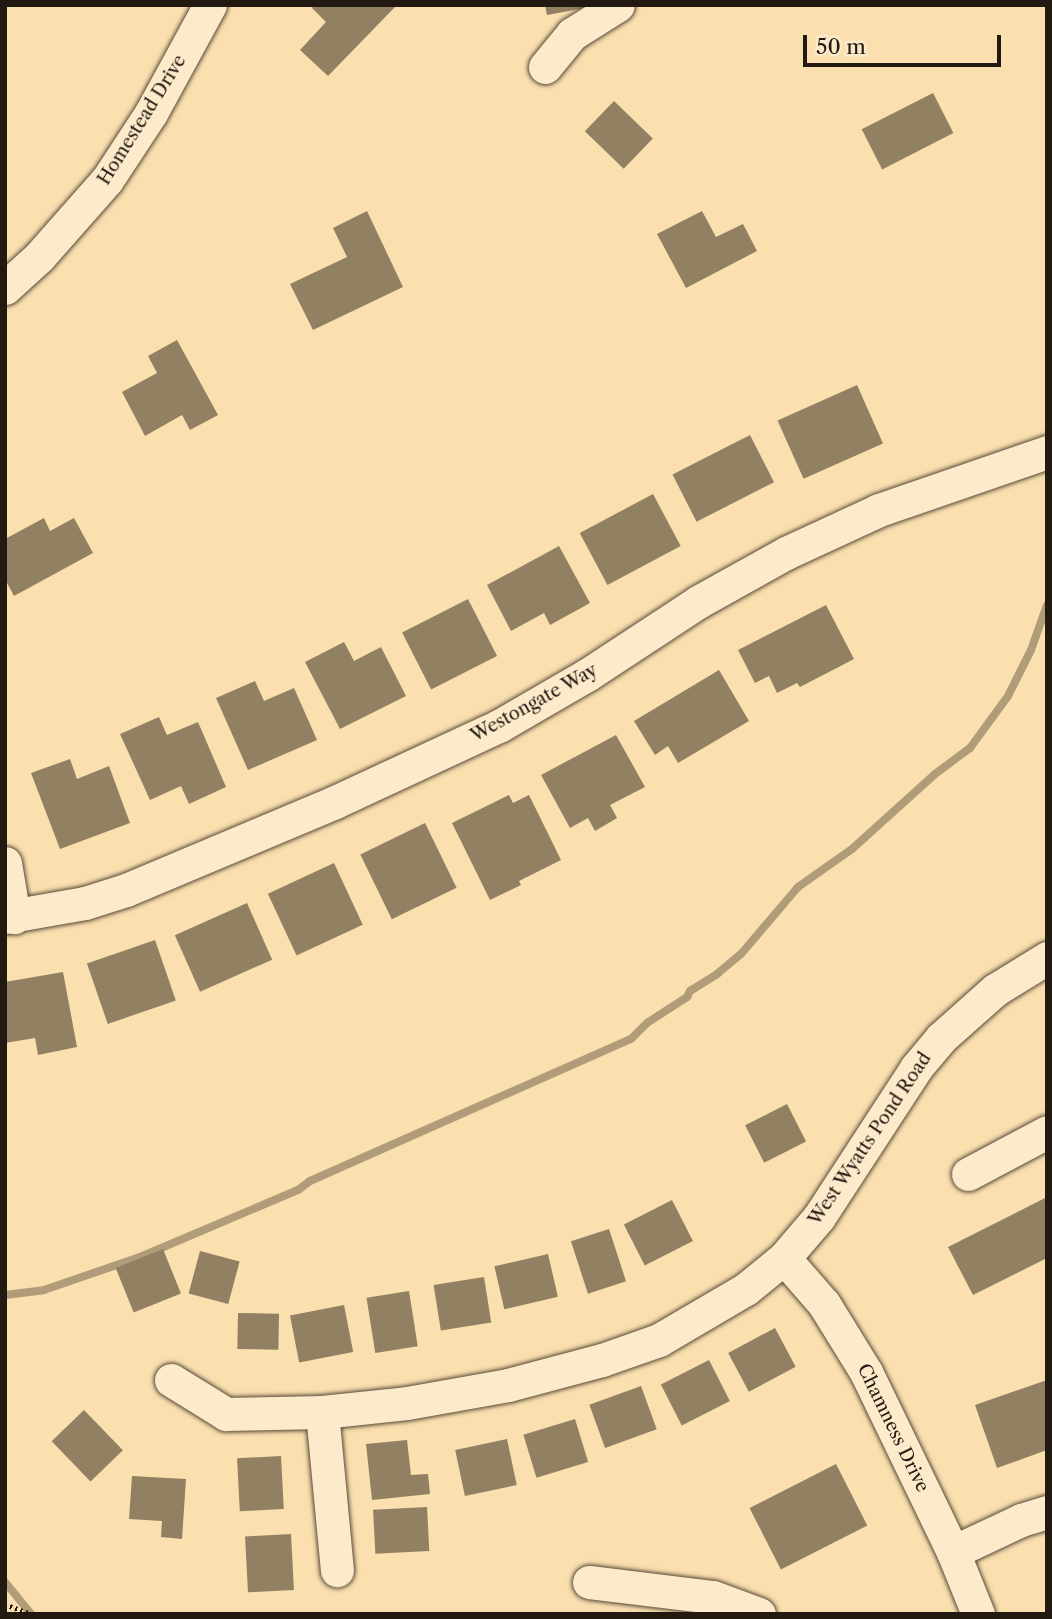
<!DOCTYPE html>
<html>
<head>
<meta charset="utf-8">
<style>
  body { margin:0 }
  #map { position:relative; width:1052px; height:1619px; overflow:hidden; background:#fadfaf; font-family:"Libre Caslon Text",serif }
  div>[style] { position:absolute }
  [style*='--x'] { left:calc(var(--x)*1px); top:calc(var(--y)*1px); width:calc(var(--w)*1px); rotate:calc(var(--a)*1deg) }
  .stream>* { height:8px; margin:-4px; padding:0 4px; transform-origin:4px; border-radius:4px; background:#b19c79 }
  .building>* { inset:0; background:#928063; transform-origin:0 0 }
  .path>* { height:4.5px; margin-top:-2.25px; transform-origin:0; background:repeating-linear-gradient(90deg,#221a11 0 2px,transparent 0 5.5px) }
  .roads { filter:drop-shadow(0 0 2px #584b38) drop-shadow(0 0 2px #584b38) }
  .minor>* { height:33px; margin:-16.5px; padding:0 16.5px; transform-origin:16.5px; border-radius:16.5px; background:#fceacb }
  span { translate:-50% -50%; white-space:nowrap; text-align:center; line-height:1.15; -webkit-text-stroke:5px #fceacb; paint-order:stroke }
  .street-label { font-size:18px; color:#221a11 }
  .frame { position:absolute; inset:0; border:7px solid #221a11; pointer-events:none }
  .scale { position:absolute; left:803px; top:35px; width:198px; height:32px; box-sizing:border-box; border:4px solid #221a11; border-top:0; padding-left:9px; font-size:21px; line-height:24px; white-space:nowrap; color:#221a11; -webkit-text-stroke:5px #fceacb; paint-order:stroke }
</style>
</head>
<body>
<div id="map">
  <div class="stream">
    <div style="--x:5;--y:1295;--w:39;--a:-7"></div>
    <div style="--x:44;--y:1290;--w:102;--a:-19"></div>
    <div style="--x:140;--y:1257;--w:172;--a:-23"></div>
    <div style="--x:298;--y:1190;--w:15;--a:-37"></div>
    <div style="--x:310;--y:1181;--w:351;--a:-23.9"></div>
    <div style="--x:631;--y:1039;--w:23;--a:-45"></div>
    <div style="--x:647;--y:1023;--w:48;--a:-33"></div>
    <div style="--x:687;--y:997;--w:7;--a:-63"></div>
    <div style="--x:690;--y:991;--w:32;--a:-32"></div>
    <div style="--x:717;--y:974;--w:31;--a:-40"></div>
    <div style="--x:741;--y:954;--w:88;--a:-49.6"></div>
    <div style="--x:798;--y:887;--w:66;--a:-35.1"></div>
    <div style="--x:852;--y:849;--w:112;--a:-42.1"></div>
    <div style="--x:935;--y:774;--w:44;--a:-36.6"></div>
    <div style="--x:970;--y:748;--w:64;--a:-53.8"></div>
    <div style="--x:1008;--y:696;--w:51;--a:-63.4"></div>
    <div style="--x:1031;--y:650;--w:48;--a:-70.4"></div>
    <div style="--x:5;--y:1582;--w:41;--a:50.9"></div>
  </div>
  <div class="building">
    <div style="clip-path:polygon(314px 5px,393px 5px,395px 7px,328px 76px,300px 50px,326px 22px,312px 8px)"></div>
    <div style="clip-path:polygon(545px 5px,590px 5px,590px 7px,547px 15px)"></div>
    <div style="left:933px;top:93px;width:45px;height:80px;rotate:63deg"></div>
    <div style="left:614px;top:101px;width:54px;height:42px;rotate:44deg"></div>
    <div style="clip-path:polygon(367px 211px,403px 287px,313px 330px,290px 284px,347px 257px,333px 228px)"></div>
    <div style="clip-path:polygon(702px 211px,716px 237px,743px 224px,757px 251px,686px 288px,657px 234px)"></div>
    <div style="clip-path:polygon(177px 340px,218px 415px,190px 430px,182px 415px,145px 436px,122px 392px,157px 373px,148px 356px)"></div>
    <div style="left:857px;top:385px;width:64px;height:87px;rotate:66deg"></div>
    <div style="left:750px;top:435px;width:53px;height:87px;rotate:63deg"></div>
    <div style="left:653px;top:494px;width:59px;height:83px;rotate:62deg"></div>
    <div style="clip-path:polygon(44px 518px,50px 531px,74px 518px,93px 553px,14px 596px,5px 579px,5px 539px)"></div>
    <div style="clip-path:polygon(559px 546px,590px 603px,550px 625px,544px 613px,511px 631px,487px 585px)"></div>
    <div style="left:468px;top:599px;width:64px;height:74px;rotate:63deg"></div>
    <div style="clip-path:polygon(826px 605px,854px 659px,800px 687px,797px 683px,777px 693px,769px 676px,755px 683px,738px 650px)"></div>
    <div style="clip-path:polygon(344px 642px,354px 661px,381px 647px,406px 696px,340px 729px,305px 662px)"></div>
    <div style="clip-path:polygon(719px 670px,749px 721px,678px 763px,668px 746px,655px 755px,634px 721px)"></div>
    <div style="clip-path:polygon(255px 681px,264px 701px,294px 688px,317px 740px,248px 770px,216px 698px)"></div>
    <div style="clip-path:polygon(159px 717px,167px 735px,198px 722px,226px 787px,189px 804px,181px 786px,150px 800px,120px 734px)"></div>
    <div style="clip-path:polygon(616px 735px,645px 787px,610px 805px,617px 818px,595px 831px,588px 818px,570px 828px,541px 775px)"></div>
    <div style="clip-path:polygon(70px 759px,77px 779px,109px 766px,130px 823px,60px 849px,31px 773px)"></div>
    <div style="clip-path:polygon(509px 795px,513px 803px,529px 795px,561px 860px,519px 881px,521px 885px,490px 900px,452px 823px)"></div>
    <div style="left:425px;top:823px;width:72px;height:72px;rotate:64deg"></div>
    <div style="left:334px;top:863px;width:68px;height:73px;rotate:65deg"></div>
    <div style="left:247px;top:903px;width:62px;height:79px;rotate:66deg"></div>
    <div style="left:155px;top:940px;width:64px;height:72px;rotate:71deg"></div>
    <div style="clip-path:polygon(63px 972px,77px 1047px,38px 1055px,35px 1038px,5px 1043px,5px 982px)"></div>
    <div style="left:787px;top:1104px;width:42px;height:47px;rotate:63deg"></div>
    <div style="clip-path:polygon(1047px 1197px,1047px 1258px,973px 1295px,948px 1247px)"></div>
    <div style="left:672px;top:1200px;width:46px;height:54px;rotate:63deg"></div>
    <div style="left:609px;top:1229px;width:55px;height:40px;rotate:72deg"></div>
    <div style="left:163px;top:1249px;width:48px;height:51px;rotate:68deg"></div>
    <div style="left:200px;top:1251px;width:41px;height:44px;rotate:15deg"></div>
    <div style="left:548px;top:1254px;width:44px;height:55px;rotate:77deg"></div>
    <div style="left:484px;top:1277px;width:46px;height:51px;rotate:81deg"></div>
    <div style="left:409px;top:1291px;width:56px;height:43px;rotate:81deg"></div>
    <div style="left:344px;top:1305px;width:48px;height:55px;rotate:79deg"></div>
    <div style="left:238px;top:1313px;width:41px;height:36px;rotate:1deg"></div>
    <div style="left:775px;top:1328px;width:44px;height:53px;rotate:62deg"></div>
    <div style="left:709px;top:1360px;width:46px;height:54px;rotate:63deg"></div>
    <div style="clip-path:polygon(1047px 1380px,1047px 1450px,997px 1468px,975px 1405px)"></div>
    <div style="left:641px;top:1386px;width:46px;height:55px;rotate:70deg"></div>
    <div style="left:84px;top:1410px;width:56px;height:45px;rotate:46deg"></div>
    <div style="left:575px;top:1419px;width:45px;height:54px;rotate:73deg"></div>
    <div style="left:507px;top:1439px;width:47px;height:53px;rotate:78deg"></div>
    <div style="clip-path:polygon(407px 1440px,411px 1475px,428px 1474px,430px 1494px,372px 1500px,366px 1444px)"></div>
    <div style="left:281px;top:1456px;width:53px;height:44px;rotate:87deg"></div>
    <div style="left:836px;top:1464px;width:69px;height:97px;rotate:63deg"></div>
    <div style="clip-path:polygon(132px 1476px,186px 1479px,182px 1539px,161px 1537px,162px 1521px,129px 1519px)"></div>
    <div style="left:427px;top:1507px;width:44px;height:54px;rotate:87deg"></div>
    <div style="left:291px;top:1534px;width:56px;height:46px;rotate:87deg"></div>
  </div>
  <div class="path">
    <div style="--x:5;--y:1604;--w:28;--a:21"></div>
  </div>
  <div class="roads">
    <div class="minor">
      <div style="--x:545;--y:67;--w:43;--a:-50.7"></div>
      <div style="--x:572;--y:34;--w:54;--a:-32.2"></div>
      <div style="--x:5;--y:288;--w:46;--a:-42.4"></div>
      <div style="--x:39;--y:257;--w:103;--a:-48.6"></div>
      <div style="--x:107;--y:180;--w:80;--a:-56.7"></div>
      <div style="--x:151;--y:113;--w:123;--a:-61.4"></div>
      <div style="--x:5;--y:863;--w:55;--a:80.5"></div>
      <div style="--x:5;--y:917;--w:81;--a:-9.9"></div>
      <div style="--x:85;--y:903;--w:43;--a:-17.6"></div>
      <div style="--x:126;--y:890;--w:227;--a:-22.8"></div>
      <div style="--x:335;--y:802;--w:181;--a:-24.9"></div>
      <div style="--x:499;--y:726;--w:102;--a:-30.1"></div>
      <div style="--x:587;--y:675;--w:133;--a:-33.3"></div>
      <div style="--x:698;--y:602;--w:101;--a:-29.1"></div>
      <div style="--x:786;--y:553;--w:102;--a:-24.8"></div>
      <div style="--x:879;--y:510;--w:178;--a:-19"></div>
      <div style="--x:968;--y:1174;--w:89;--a:-28"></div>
      <div style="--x:784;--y:1258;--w:61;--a:49"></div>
      <div style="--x:824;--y:1304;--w:80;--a:58.3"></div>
      <div style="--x:866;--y:1372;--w:200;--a:64.2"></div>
      <div style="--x:953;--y:1552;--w:67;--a:68"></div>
      <div style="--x:171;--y:1380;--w:65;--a:31.7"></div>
      <div style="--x:226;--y:1414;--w:96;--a:-1.2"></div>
      <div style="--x:322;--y:1412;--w:85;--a:-6"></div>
      <div style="--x:407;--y:1403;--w:103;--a:-10.1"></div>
      <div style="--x:508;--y:1385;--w:97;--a:-14.9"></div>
      <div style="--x:602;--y:1360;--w:60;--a:-19.3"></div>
      <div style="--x:659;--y:1340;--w:101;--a:-30.4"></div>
      <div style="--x:746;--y:1289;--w:49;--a:-39.2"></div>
      <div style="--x:784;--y:1258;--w:54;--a:-49.5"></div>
      <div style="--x:819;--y:1217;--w:178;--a:-56.9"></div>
      <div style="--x:916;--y:1068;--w:39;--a:-50"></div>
      <div style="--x:941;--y:1038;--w:72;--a:-41.6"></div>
      <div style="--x:995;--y:990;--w:61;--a:-31.6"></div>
      <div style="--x:322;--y:1412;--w:159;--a:84.6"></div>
      <div style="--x:953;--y:1552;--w:75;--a:-25.2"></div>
      <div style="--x:1021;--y:1520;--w:27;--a:-17"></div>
      <div style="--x:589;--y:1582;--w:125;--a:6.9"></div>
      <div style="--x:713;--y:1597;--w:49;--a:20.3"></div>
    </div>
  </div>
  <div class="street-label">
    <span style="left:142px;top:120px;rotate:-58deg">Homestead Drive</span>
    <span style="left:534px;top:703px;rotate:-29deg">Westongate Way</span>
    <span style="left:870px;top:1139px;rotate:-56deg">West Wyatts Pond Road</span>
    <span style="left:893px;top:1428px;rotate:64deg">Chamness Drive</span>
  </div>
  <div class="frame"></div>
  <div class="scale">50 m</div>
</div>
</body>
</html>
